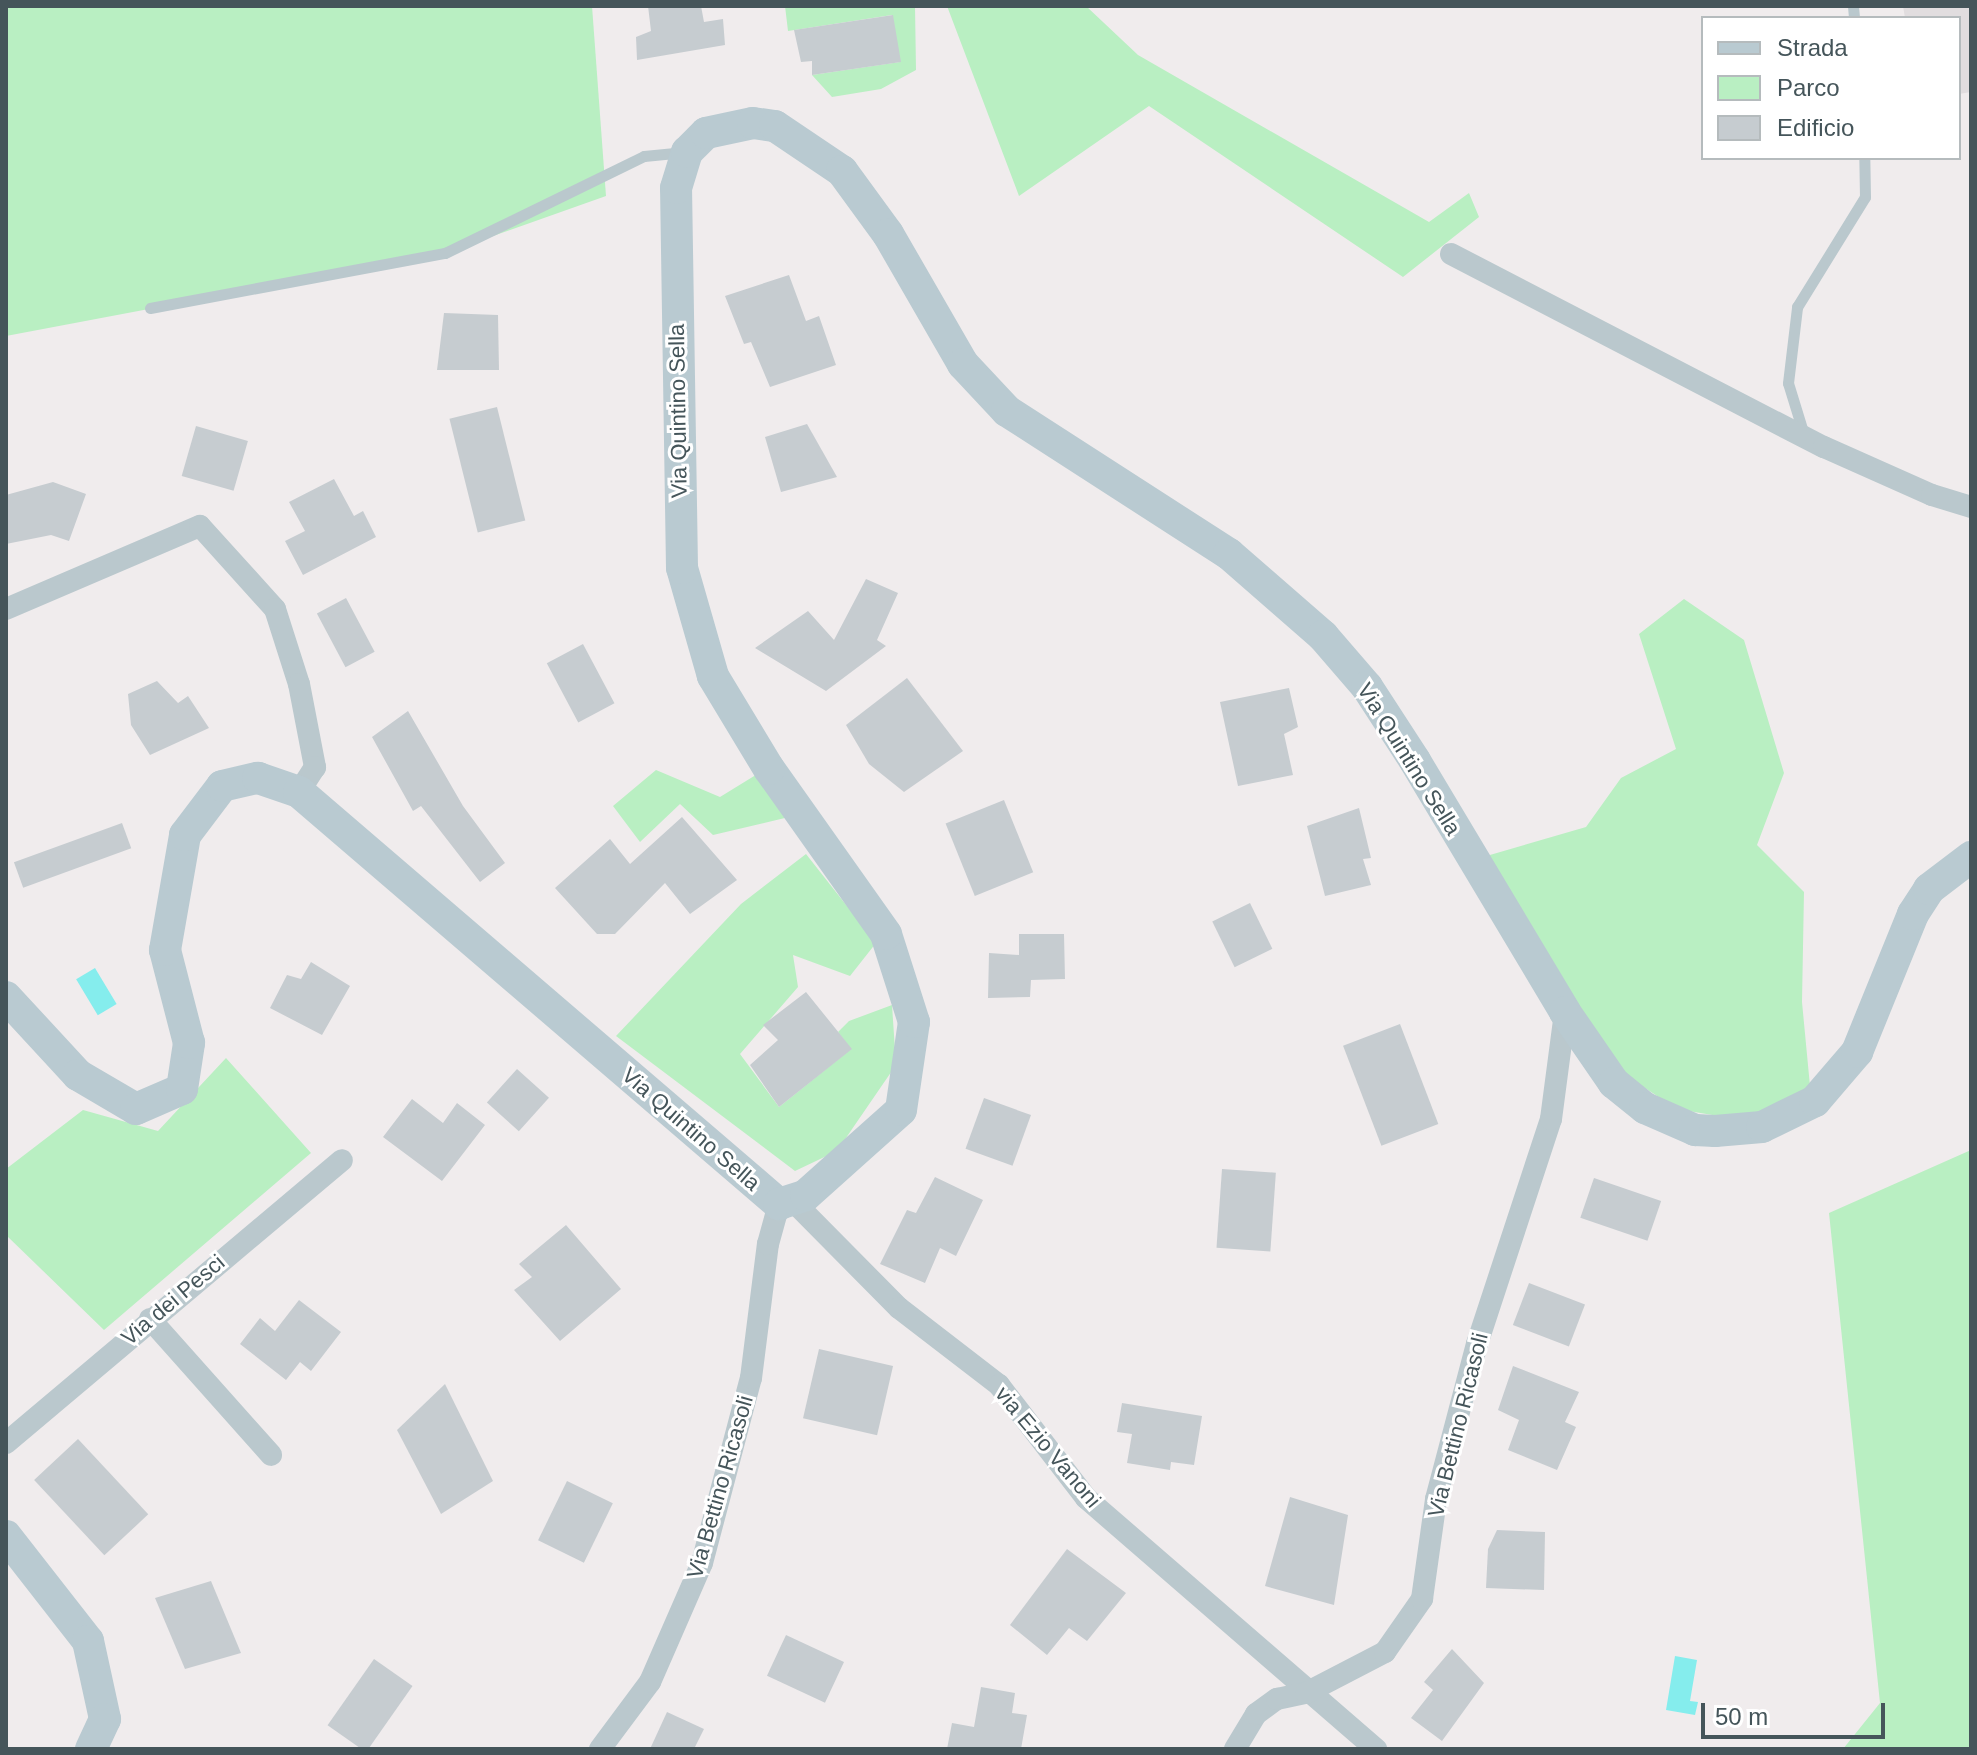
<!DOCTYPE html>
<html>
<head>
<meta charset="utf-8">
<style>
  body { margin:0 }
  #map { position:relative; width:1977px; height:1755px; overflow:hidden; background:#f0eced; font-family:Arial,sans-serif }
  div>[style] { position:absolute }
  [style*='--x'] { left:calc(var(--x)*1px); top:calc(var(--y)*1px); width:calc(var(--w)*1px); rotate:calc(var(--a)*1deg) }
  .education>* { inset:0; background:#e1dddf }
  .green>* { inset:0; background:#b9efc2 }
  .water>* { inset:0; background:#85eded; transform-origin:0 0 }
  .building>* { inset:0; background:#c6ccd0; transform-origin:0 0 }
  .lane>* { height:11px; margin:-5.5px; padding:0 5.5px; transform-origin:5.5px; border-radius:5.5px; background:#bac8cd }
  .street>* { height:22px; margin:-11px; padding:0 11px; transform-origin:11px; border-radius:11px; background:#bac8cd }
  .secondary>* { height:32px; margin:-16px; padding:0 16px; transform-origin:16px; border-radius:16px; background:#b9cad1 }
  span { translate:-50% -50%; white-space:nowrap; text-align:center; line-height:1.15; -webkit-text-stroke:6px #fff; paint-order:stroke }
  .street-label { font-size:22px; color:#45555a }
  .frame { position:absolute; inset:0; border:8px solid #45555a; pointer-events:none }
  .legend { position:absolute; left:1701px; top:16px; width:260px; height:144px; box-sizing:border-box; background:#fff; border:2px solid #b5bbbd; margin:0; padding:10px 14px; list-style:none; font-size:24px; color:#45555a }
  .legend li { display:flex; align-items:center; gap:16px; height:40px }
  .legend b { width:40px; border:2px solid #b5bbbd }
  .scale { position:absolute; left:1701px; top:1703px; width:184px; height:36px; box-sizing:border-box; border:4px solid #45555a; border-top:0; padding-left:10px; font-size:24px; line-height:28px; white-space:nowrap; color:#45555a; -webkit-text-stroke:6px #fff; paint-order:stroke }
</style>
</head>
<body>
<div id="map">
  <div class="education">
    <div style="clip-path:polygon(1903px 6px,1971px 6px,1971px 92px,1959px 94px,1959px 18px,1905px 18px)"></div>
  </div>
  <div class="green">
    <div style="clip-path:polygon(6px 6px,592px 6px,606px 196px,445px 253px,6px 336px)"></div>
    <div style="clip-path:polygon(785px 6px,915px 6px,916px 70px,881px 89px,832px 97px,812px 75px,900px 62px,892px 15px,788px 31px)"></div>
    <div style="clip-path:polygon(947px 6px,1086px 6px,1138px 55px,1429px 222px,1469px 193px,1479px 217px,1403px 277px,1149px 106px,1019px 196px)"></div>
    <div style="clip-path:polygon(1684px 599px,1744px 640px,1784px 773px,1757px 845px,1804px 892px,1802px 1002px,1810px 1086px,1768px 1110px,1730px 1118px,1677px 1109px,1622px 1073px,1483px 857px,1586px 827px,1621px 778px,1676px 749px,1639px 634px)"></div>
    <div style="clip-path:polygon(656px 770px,720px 797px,759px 773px,789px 817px,713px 835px,680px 804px,640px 842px,613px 806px)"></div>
    <div style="clip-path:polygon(806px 854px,876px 943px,850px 976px,793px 955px,798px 987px,740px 1054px,779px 1107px,851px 1049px,838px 1032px,849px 1021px,892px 1005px,896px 1065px,837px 1151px,795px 1171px,616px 1036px,741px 904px)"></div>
    <div style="clip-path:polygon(226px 1058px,311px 1153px,104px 1330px,6px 1235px,6px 1169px,83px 1110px,158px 1131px)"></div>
    <div style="clip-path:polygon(1971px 1150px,1971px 1749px,1843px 1749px,1880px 1703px,1829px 1213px)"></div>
  </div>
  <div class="water">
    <div style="left:95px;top:968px;width:42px;height:22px;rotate:59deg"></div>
    <div style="clip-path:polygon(1675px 1656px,1697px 1660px,1690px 1701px,1698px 1702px,1695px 1715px,1666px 1710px)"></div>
  </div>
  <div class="building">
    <div style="clip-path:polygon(648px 6px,701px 6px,704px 22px,723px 19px,725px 45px,637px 60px,636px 37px,651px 31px)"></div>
    <div style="clip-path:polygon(893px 15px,901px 62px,812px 75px,812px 61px,801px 62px,794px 30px)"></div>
    <div style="clip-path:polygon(789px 275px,806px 321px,819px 316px,836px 365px,770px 387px,751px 342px,744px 344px,725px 296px)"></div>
    <div style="clip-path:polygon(444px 313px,498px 315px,499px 370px,437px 370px)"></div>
    <div style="left:497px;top:407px;width:117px;height:49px;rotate:76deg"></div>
    <div style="clip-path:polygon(807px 424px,837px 477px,781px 492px,765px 437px)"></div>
    <div style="left:196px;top:426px;width:54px;height:52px;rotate:16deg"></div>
    <div style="clip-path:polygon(334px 479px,354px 516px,363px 511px,376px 537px,303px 575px,285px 541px,305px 531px,289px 502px)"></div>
    <div style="clip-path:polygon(53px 482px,86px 494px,69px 541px,51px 535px,6px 544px,6px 495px)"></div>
    <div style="clip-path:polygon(866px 579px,898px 593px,877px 640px,886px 646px,826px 691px,755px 648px,808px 611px,834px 640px)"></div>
    <div style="left:346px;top:598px;width:61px;height:33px;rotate:62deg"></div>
    <div style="left:583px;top:644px;width:67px;height:41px;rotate:62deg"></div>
    <div style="clip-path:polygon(907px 678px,963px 751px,904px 792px,869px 764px,846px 725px)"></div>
    <div style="clip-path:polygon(157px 681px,178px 703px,188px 696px,209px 728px,150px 755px,131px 725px,128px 694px)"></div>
    <div style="clip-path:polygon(1289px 688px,1298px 727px,1284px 734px,1293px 775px,1238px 786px,1220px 702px)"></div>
    <div style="clip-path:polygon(408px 711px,463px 806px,505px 863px,480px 882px,421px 806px,413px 811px,372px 737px)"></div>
    <div style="left:1004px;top:800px;width:78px;height:63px;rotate:68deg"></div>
    <div style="clip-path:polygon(1359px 808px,1371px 858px,1363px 859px,1371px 885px,1325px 896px,1307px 826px)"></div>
    <div style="clip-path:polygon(682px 817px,737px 880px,690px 914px,665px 883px,615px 934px,597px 934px,555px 888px,610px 839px,630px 864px)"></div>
    <div style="left:122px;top:823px;width:27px;height:115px;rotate:70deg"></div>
    <div style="left:1250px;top:903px;width:51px;height:42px;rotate:64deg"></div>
    <div style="clip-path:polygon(1019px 934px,1064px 934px,1065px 979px,1031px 980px,1030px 997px,988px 998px,989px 953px,1019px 955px)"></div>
    <div style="clip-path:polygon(311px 962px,350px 986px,322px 1035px,270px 1008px,287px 975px,301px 979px)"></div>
    <div style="clip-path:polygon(806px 992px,852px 1049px,779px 1107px,750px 1065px,778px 1040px,763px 1025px)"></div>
    <div style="left:1400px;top:1024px;width:107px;height:61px;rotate:69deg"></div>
    <div style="left:517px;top:1069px;width:43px;height:45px;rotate:42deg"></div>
    <div style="left:984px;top:1098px;width:50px;height:54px;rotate:20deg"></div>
    <div style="clip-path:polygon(412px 1099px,443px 1123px,457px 1103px,485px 1125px,442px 1181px,383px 1137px)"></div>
    <div style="left:1222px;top:1169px;width:54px;height:79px;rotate:4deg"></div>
    <div style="clip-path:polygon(935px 1177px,983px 1200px,956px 1256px,940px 1248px,925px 1283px,880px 1264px,907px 1210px,916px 1213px)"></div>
    <div style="left:1594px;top:1178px;width:71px;height:42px;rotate:19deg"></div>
    <div style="clip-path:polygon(566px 1225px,621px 1289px,560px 1341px,514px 1290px,532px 1277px,519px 1264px)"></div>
    <div style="left:1529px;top:1283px;width:60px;height:45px;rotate:21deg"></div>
    <div style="clip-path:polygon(299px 1300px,341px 1332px,311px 1371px,300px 1362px,286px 1380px,240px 1344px,260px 1318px,275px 1331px)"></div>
    <div style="left:819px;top:1349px;width:76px;height:71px;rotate:13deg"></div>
    <div style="clip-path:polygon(1513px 1366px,1579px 1392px,1565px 1422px,1576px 1427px,1557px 1470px,1508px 1450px,1519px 1420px,1498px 1410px)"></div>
    <div style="clip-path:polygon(445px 1384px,493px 1481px,441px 1514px,397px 1430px)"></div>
    <div style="clip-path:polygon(1122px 1403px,1202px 1416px,1194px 1465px,1171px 1462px,1170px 1470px,1127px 1463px,1132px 1434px,1117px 1432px)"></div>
    <div style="left:78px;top:1439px;width:103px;height:60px;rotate:47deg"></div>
    <div style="left:567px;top:1481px;width:51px;height:66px;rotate:26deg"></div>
    <div style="clip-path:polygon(1290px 1497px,1348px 1515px,1334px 1605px,1265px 1586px)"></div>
    <div style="clip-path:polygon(1497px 1530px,1545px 1532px,1544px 1590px,1486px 1588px,1488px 1549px)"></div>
    <div style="clip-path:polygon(1067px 1549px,1126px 1593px,1087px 1641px,1069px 1628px,1047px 1655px,1010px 1625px)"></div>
    <div style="clip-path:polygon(211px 1581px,241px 1653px,185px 1669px,155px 1598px)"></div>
    <div style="left:786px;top:1635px;width:64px;height:45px;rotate:25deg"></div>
    <div style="clip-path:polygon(1452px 1649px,1484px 1683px,1442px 1741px,1411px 1718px,1433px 1690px,1424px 1682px)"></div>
    <div style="left:374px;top:1659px;width:47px;height:81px;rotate:35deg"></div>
    <div style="clip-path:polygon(981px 1687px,1015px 1693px,1012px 1713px,1027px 1715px,1021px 1749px,947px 1749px,952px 1723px,974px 1727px)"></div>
    <div style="clip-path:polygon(667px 1712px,704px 1729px,694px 1749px,650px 1749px)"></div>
  </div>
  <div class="lane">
    <div style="--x:1853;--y:6;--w:12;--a:85"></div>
    <div style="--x:150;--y:308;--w:300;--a:-10.6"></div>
    <div style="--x:445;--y:253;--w:221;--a:-26"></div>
    <div style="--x:644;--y:156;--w:41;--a:-5.6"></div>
    <div style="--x:1804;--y:435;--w:54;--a:-107.1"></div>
    <div style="--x:1788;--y:383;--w:77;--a:-83.2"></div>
    <div style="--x:1797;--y:307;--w:129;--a:-58.3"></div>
    <div style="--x:1865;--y:197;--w:39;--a:-91"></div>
  </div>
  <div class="street">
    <div style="--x:1451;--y:254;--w:420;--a:27.4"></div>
    <div style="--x:1824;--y:447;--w:118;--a:24"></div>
    <div style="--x:1932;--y:495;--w:41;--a:17.1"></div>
    <div style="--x:6;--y:609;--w:211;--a:-23.2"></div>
    <div style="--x:200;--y:526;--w:112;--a:47.9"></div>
    <div style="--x:275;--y:609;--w:79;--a:72.3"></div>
    <div style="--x:299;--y:684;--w:85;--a:79.1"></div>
    <div style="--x:315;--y:767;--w:30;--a:123"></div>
    <div style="--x:791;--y:1199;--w:153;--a:45.3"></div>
    <div style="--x:899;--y:1308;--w:126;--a:37.6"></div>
    <div style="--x:999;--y:1385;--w:143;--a:52.4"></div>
    <div style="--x:1086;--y:1498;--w:384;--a:40.9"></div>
    <div style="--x:150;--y:1319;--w:182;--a:48.3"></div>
    <div style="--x:6;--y:1443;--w:439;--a:-40.1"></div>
    <div style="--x:600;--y:1749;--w:84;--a:-53.3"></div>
    <div style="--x:650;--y:1682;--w:130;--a:-66.4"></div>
    <div style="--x:702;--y:1563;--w:191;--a:-75.2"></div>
    <div style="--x:751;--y:1378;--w:135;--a:-82.8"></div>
    <div style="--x:768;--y:1244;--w:41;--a:-74.6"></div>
    <div style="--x:1235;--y:1749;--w:41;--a:-59"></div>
    <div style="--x:1256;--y:1714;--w:26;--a:-36"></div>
    <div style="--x:1277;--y:1699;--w:30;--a:-12"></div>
    <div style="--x:1306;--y:1693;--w:89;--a:-27.4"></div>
    <div style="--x:1385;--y:1652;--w:65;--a:-55.1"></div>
    <div style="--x:1422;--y:1599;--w:101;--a:-82"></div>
    <div style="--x:1436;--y:1499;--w:160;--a:-75.2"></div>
    <div style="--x:1477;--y:1344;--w:237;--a:-71.8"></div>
    <div style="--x:1551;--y:1119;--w:108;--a:-82.5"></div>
  </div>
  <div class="secondary">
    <div style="--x:6;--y:997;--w:106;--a:47.3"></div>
    <div style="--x:78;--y:1075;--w:67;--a:30.4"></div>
    <div style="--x:136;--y:1109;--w:50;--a:-23.5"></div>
    <div style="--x:182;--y:1089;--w:47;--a:-81.3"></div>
    <div style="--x:189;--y:1043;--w:96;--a:-104.5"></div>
    <div style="--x:165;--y:950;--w:117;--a:-80.1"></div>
    <div style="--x:185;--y:835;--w:61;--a:-52.9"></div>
    <div style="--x:222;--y:786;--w:37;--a:-13"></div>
    <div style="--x:258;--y:778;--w:43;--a:18.9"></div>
    <div style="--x:299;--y:792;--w:633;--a:40.64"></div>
    <div style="--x:779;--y:1204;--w:28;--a:-18"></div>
    <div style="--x:806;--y:1195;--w:127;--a:-41.8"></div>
    <div style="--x:901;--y:1110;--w:89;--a:-81.6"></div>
    <div style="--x:914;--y:1022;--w:92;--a:-107.7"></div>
    <div style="--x:886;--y:934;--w:202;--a:-125.3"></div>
    <div style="--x:769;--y:769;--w:109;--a:-121.1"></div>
    <div style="--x:713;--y:676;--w:112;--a:-106"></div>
    <div style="--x:682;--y:568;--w:380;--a:-90.9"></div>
    <div style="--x:676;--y:188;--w:38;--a:-73"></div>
    <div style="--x:687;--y:152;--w:27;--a:-45"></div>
    <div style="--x:706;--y:133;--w:48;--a:-12"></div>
    <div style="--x:753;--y:123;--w:22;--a:8"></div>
    <div style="--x:775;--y:126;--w:81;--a:33.9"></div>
    <div style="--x:842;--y:171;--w:78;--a:53.9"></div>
    <div style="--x:888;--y:234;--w:150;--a:60"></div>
    <div style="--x:963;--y:364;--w:64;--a:46.9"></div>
    <div style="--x:1007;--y:411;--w:264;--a:32.8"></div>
    <div style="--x:1229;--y:554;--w:125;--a:41.1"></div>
    <div style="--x:1323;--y:636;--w:67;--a:49.2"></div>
    <div style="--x:1367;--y:687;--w:88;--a:57"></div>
    <div style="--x:1415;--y:761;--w:292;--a:59.1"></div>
    <div style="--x:1565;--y:1012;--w:86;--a:55.4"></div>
    <div style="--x:1614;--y:1083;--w:40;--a:39"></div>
    <div style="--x:1645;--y:1108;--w:55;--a:23.7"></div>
    <div style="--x:1695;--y:1130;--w:20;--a:3"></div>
    <div style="--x:1715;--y:1131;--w:47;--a:-4.9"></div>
    <div style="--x:1762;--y:1127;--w:59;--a:-26.1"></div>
    <div style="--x:1815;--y:1101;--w:65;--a:-49.4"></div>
    <div style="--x:1857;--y:1052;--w:149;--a:-67.9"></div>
    <div style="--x:1913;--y:914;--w:30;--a:-57"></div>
    <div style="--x:1929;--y:889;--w:53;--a:-37.3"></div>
    <div style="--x:6;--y:1536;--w:133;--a:52"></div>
    <div style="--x:88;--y:1641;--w:80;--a:77.7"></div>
    <div style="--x:105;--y:1719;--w:33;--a:115"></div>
  </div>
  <div class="street-label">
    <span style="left:678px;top:411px;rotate:-91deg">Via Quintino Sella</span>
    <span style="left:1409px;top:759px;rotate:58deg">Via Quintino Sella</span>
    <span style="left:691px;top:1129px;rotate:41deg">Via Quintino Sella</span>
    <span style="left:173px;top:1300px;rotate:-40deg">Via dei Pesci</span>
    <span style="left:1458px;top:1425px;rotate:-76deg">Via Bettino Ricasoli</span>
    <span style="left:1048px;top:1447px;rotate:50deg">via Ezio Vanoni</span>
    <span style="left:720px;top:1487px;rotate:-74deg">Via Bettino Ricasoli</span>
  </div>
  <div class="frame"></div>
  <ul class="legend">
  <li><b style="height:10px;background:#b9cad1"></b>Strada</li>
  <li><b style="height:22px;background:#b9efc2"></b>Parco</li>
  <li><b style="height:22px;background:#c6ccd0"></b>Edificio</li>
  </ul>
  <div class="scale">50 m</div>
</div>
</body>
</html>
